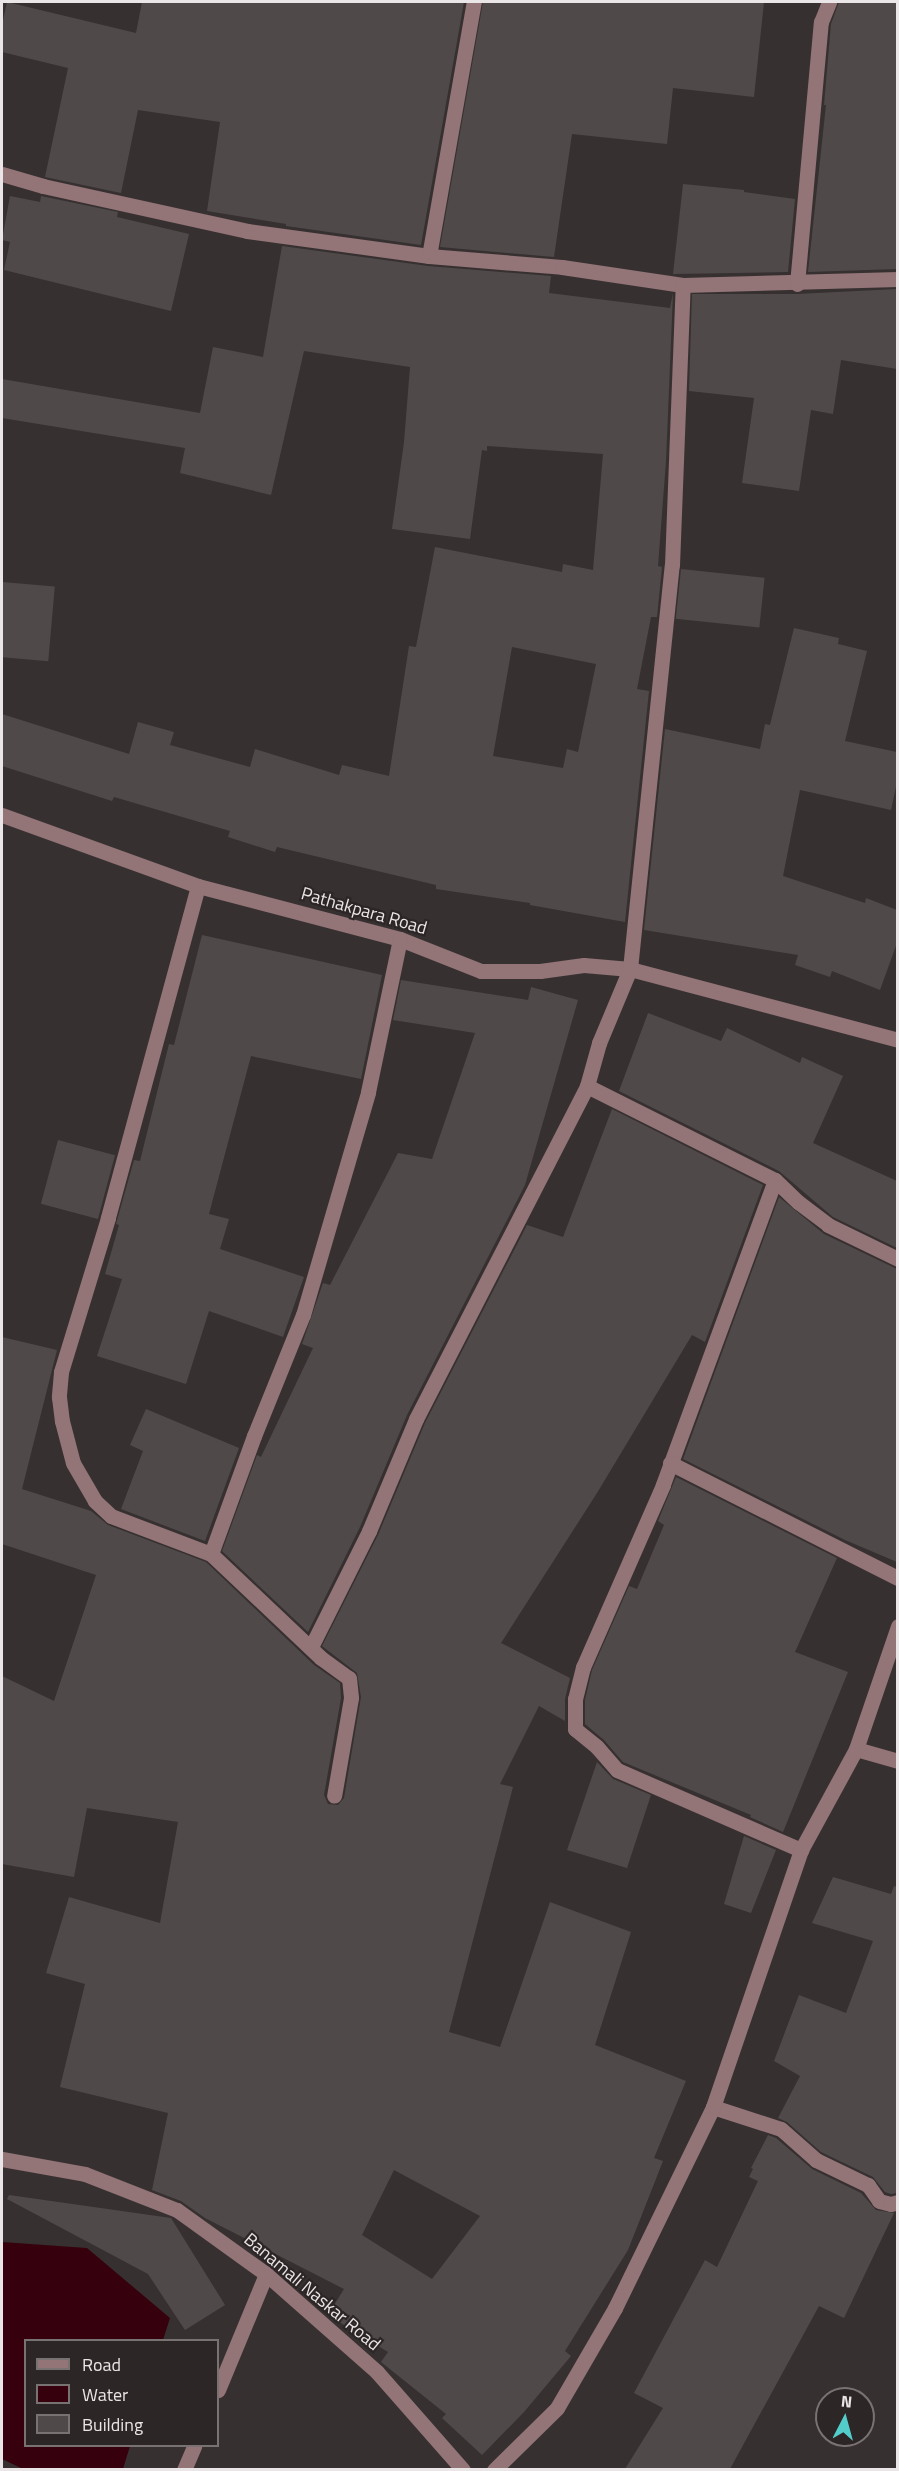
<!DOCTYPE html>
<html>
<head>
<meta charset="utf-8">
<style>
  body { margin:0 }
  #map { position:relative; width:899px; height:2471px; overflow:hidden; background:#373031; font-family:"Titillium Web",sans-serif }
  div>[style] { position:absolute }
  [style*='--x'] { left:calc(var(--x)*1px); top:calc(var(--y)*1px); width:calc(var(--w)*1px); rotate:calc(var(--a)*1deg) }
  .water>* { inset:0; background:#36000d }
  .building>* { inset:0; background:#50494a; transform-origin:0 0 }
  .minor>* { height:15px; margin:-7.5px; padding:0 7.5px; transform-origin:7.5px; border-radius:7.5px; background:#937477 }
  span { translate:-50% -50%; white-space:nowrap; text-align:center; line-height:1.15; -webkit-text-stroke:4.5px #2d2627; paint-order:stroke }
  .street-label { font-size:18px; color:#eae5e6 }
  .frame { position:absolute; inset:0; border:3px solid #eae5e6; pointer-events:none }
  .legend { position:absolute; left:24px; top:2339px; width:195px; height:108px; box-sizing:border-box; background:#2d2627; border:2px solid #797273; margin:0; padding:8px 10px; list-style:none; font-size:18px; color:#eae5e6 }
  .legend li { display:flex; align-items:center; gap:12px; height:30px }
  .legend b { width:30px; border:2px solid #797273 }
  .north { position:absolute; left:815px; top:2387px; width:60px; height:60px; box-sizing:border-box; background:#2d2627; border:2px solid #797273; border-radius:50%; rotate:6deg; font-size:16px; font-weight:700; line-height:24px; text-align:center; color:#eae5e6 }
  .north::after { content:''; display:block; margin:auto; width:21px; height:27px; background:#53cdca; clip-path:polygon(50% 0,100% 100%,50% 72%,0 100%) }
</style>
</head>
<body>
<div id="map">
  <div class="water">
    <div style="clip-path:polygon(2px 2242px,87px 2248px,170px 2318px,163px 2340px,26px 2340px,26px 2446px,130px 2446px,123px 2469px,23px 2469px,2px 2459px)"></div>
  </div>
  <div class="building">
    <div style="clip-path:polygon(7px 2px,136px 33px,142px 2px,464px 2px,421px 245px,286px 226px,286px 224px,207px 211px,220px 122px,138px 110px,121px 193px,45px 177px,68px 68px,2px 52px,2px 25px)"></div>
    <div style="clip-path:polygon(483px 2px,764px 2px,754px 97px,673px 88px,667px 144px,572px 134px,554px 257px,440px 247px)"></div>
    <div style="clip-path:polygon(839px 2px,897px 2px,897px 269px,808px 272px,826px 105px,824px 105px,831px 24px)"></div>
    <div style="clip-path:polygon(683px 184px,744px 190px,744px 192px,795px 199px,788px 272px,673px 274px)"></div>
    <div style="clip-path:polygon(10px 196px,40px 202px,41px 196px,118px 212px,117px 217px,189px 234px,171px 311px,4px 270px,10px 242px,2px 240px)"></div>
    <div style="clip-path:polygon(evenodd,282px 246px,428px 266px,551px 276px,549px 293px,670px 308px,673px 293px,666px 461px,658px 566px,662px 567px,657px 617px,651px 617px,637px 689px,649px 691px,625px 922px,530px 905px,530px 903px,436px 889px,436px 885px,277px 847px,275px 852px,228px 837px,230px 831px,114px 797px,112px 801px,2px 766px,2px 714px,129px 754px,138px 722px,174px 732px,170px 745px,250px 767px,255px 749px,339px 775px,342px 765px,389px 776px,409px 646px,416px 647px,435px 547px,562px 572px,563px 564px,593px 570px,603px 454px,487px 446px,487px 451px,482px 450px,470px 539px,392px 529px,404px 442px,410px 367px,304px 351px,271px 495px,180px 473px,185px 448px,2px 418px,2px 379px,200px 413px,213px 347px,263px 357px,282px 246px,512px 647px,596px 664px,578px 752px,567px 749px,563px 768px,493px 756px,512px 647px)"></div>
    <div style="clip-path:polygon(897px 289px,897px 369px,841px 360px,833px 414px,811px 410px,799px 491px,742px 483px,754px 398px,689px 391px,692px 294px,797px 294px)"></div>
    <div style="left:681px;top:569px;width:84px;height:50px;rotate:6deg"></div>
    <div style="left:2px;top:582px;width:53px;height:75px;rotate:5deg"></div>
    <div style="clip-path:polygon(794px 628px,839px 638px,838px 644px,867px 651px,845px 741px,897px 752px,897px 782px,891px 810px,800px 790px,783px 876px,865px 903px,866px 898px,897px 910px,897px 943px,880px 990px,832px 971px,830px 977px,795px 965px,798px 955px,644px 930px,665px 729px,760px 749px,765px 724px,770px 725px)"></div>
    <div style="clip-path:polygon(202px 935px,382px 975px,361px 1079px,251px 1056px,209px 1214px,229px 1219px,220px 1249px,304px 1277px,283px 1337px,209px 1311px,186px 1384px,97px 1356px,122px 1279px,105px 1274px,119px 1225px,116px 1224px,134px 1160px,140px 1161px,169px 1044px,174px 1045px)"></div>
    <div style="clip-path:polygon(401px 980px,528px 1000px,531px 987px,578px 1000px,525px 1185px,407px 1415px,360px 1527px,308px 1632px,222px 1551px,257px 1455px,261px 1457px,313px 1348px,302px 1344px,323px 1283px,330px 1285px,398px 1153px,432px 1159px,475px 1033px,393px 1020px)"></div>
    <div style="clip-path:polygon(648px 1013px,721px 1041px,727px 1028px,800px 1063px,802px 1057px,843px 1076px,813px 1143px,897px 1181px,897px 1248px,833px 1217px,779px 1171px,619px 1091px)"></div>
    <div style="clip-path:polygon(evenodd,612px 1109px,763px 1185px,705px 1342px,692px 1335px,597px 1493px,501px 1643px,570px 1678px,565px 1699px,565px 1721px,539px 1706px,500px 1784px,513px 1787px,449px 2032px,500px 2047px,550px 1902px,631px 1932px,595px 2045px,686px 2081px,654px 2158px,663px 2161px,628px 2250px,565px 2351px,571px 2356px,524px 2412px,482px 2455px,442px 2418px,446px 2414px,381px 2362px,388px 2352px,328px 2315px,344px 2289px,205px 2218px,181px 2201px,152px 2190px,168px 2113px,60px 2087px,85px 1984px,46px 1973px,69px 1897px,160px 1923px,178px 1822px,87px 1808px,74px 1877px,2px 1864px,2px 1676px,54px 1701px,96px 1575px,2px 1544px,2px 1337px,57px 1350px,22px 1489px,91px 1511px,108px 1525px,206px 1562px,314px 1665px,340px 1683px,341px 1698px,324px 1795px,328px 1804px,338px 1805px,344px 1798px,361px 1697px,357px 1673px,322px 1646px,378px 1535px,425px 1423px,527px 1225px,563px 1237px,612px 1109px,394px 2170px,480px 2216px,432px 2279px,362px 2235px,394px 2170px)"></div>
    <div style="left:58px;top:1140px;width:59px;height:66px;rotate:15deg"></div>
    <div style="clip-path:polygon(779px 1197px,824px 1234px,897px 1269px,897px 1562px,845px 1540px,683px 1459px)"></div>
    <div style="clip-path:polygon(146px 1409px,239px 1448px,205px 1541px,121px 1509px,143px 1451px,130px 1445px)"></div>
    <div style="clip-path:polygon(676px 1477px,837px 1558px,795px 1652px,848px 1672px,783px 1832px,750px 1817px,751px 1815px,623px 1762px,604px 1740px,585px 1724px,585px 1700px,592px 1670px,629px 1586px,637px 1589px,664px 1525px,658px 1521px)"></div>
    <div style="clip-path:polygon(597px 1762px,613px 1779px,651px 1795px,627px 1868px,567px 1850px)"></div>
    <div style="clip-path:polygon(744px 1836px,776px 1850px,751px 1913px,724px 1904px)"></div>
    <div style="clip-path:polygon(833px 1877px,891px 1894px,894px 1886px,897px 1887px,897px 2193px,891px 2194px,885px 2192px,873px 2177px,821px 2152px,787px 2122px,778px 2118px,800px 2076px,774px 2061px,799px 1995px,846px 2013px,873px 1941px,812px 1923px)"></div>
    <div style="clip-path:polygon(768px 2135px,776px 2138px,812px 2169px,861px 2193px,876px 2210px,894px 2213px,844px 2318px,819px 2306px,730px 2469px,625px 2469px,663px 2408px,634px 2393px,705px 2260px,717px 2267px,758px 2181px,749px 2177px,753px 2169px,751px 2168px)"></div>
    <div style="clip-path:polygon(9px 2195px,171px 2218px,225px 2305px,185px 2330px,148px 2274px,7px 2199px)"></div>
  </div>
  <div class="minor">
    <div style="--x:2;--y:174;--w:43;--a:16.3"></div>
    <div style="--x:43;--y:186;--w:209;--a:12.4"></div>
    <div style="--x:247;--y:231;--w:184;--a:7.8"></div>
    <div style="--x:429;--y:256;--w:133;--a:4.7"></div>
    <div style="--x:562;--y:267;--w:122;--a:8.5"></div>
    <div style="--x:683;--y:285;--w:215;--a:-1.6"></div>
    <div style="--x:429;--y:256;--w:258;--a:-80"></div>
    <div style="--x:797;--y:284;--w:263;--a:-84.8"></div>
    <div style="--x:821;--y:22;--w:22;--a:-68"></div>
    <div style="--x:2;--y:815;--w:208;--a:19.9"></div>
    <div style="--x:198;--y:886;--w:209;--a:14.7"></div>
    <div style="--x:400;--y:939;--w:87;--a:21.6"></div>
    <div style="--x:481;--y:971;--w:59;--a:0"></div>
    <div style="--x:540;--y:971;--w:44;--a:-7.8"></div>
    <div style="--x:584;--y:965;--w:46;--a:5"></div>
    <div style="--x:630;--y:969;--w:277;--a:14.8"></div>
    <div style="--x:198;--y:886;--w:344;--a:105.2"></div>
    <div style="--x:108;--y:1218;--w:161;--a:107"></div>
    <div style="--x:61;--y:1372;--w:25;--a:95"></div>
    <div style="--x:59;--y:1397;--w:24;--a:83"></div>
    <div style="--x:62;--y:1421;--w:43;--a:75.3"></div>
    <div style="--x:73;--y:1463;--w:44;--a:59.9"></div>
    <div style="--x:95;--y:1501;--w:22;--a:43"></div>
    <div style="--x:111;--y:1516;--w:107;--a:20.8"></div>
    <div style="--x:211;--y:1554;--w:151;--a:43.4"></div>
    <div style="--x:321;--y:1658;--w:34;--a:36"></div>
    <div style="--x:349;--y:1678;--w:20;--a:84"></div>
    <div style="--x:351;--y:1698;--w:99;--a:99.8"></div>
    <div style="--x:587;--y:1086;--w:210;--a:26.6"></div>
    <div style="--x:775;--y:1180;--w:32;--a:44"></div>
    <div style="--x:798;--y:1202;--w:38;--a:37"></div>
    <div style="--x:828;--y:1225;--w:78;--a:25.9"></div>
    <div style="--x:775;--y:1180;--w:325;--a:110.2"></div>
    <div style="--x:663;--y:1485;--w:199;--a:113.7"></div>
    <div style="--x:583;--y:1667;--w:33;--a:104"></div>
    <div style="--x:575;--y:1699;--w:30;--a:90"></div>
    <div style="--x:575;--y:1729;--w:28;--a:39"></div>
    <div style="--x:597;--y:1747;--w:30;--a:49"></div>
    <div style="--x:617;--y:1770;--w:201;--a:23.5"></div>
    <div style="--x:670;--y:1463;--w:255;--a:26.8"></div>
    <div style="--x:211;--y:1554;--w:126;--a:-70"></div>
    <div style="--x:254;--y:1436;--w:131;--a:-68"></div>
    <div style="--x:303;--y:1315;--w:232;--a:-73.7"></div>
    <div style="--x:368;--y:1092;--w:156;--a:-78.2"></div>
    <div style="--x:311;--y:1647;--w:130;--a:-63.4"></div>
    <div style="--x:369;--y:1531;--w:121;--a:-67.2"></div>
    <div style="--x:416;--y:1419;--w:374;--a:-62.8"></div>
    <div style="--x:587;--y:1086;--w:45;--a:-74.4"></div>
    <div style="--x:599;--y:1043;--w:80;--a:-67.3"></div>
    <div style="--x:630;--y:969;--w:406;--a:-84.1"></div>
    <div style="--x:672;--y:565;--w:280;--a:-87.8"></div>
    <div style="--x:856;--y:1749;--w:44;--a:15.9"></div>
    <div style="--x:713;--y:2107;--w:71;--a:17.9"></div>
    <div style="--x:781;--y:2129;--w:47;--a:41.5"></div>
    <div style="--x:816;--y:2160;--w:58;--a:25.7"></div>
    <div style="--x:868;--y:2185;--w:19;--a:55"></div>
    <div style="--x:879;--y:2201;--w:12;--a:14"></div>
    <div style="--x:891;--y:2204;--w:7;--a:-16"></div>
    <div style="--x:2;--y:2159;--w:84;--a:10.2"></div>
    <div style="--x:85;--y:2174;--w:99;--a:21.4"></div>
    <div style="--x:177;--y:2210;--w:110;--a:35.7"></div>
    <div style="--x:266;--y:2274;--w:148;--a:41.4"></div>
    <div style="--x:377;--y:2372;--w:130;--a:48.7"></div>
    <div style="--x:218;--y:2390;--w:126;--a:-67.5"></div>
    <div style="--x:184;--y:2470;--w:26;--a:-67"></div>
    <div style="--x:494;--y:2470;--w:88;--a:-44.5"></div>
    <div style="--x:557;--y:2408;--w:116;--a:-59.9"></div>
    <div style="--x:615;--y:2308;--w:224;--a:-64"></div>
    <div style="--x:713;--y:2107;--w:272;--a:-71.1"></div>
    <div style="--x:801;--y:1850;--w:115;--a:-61.4"></div>
    <div style="--x:856;--y:1749;--w:130;--a:-71.1"></div>
  </div>
  <div class="street-label">
    <span style="left:364px;top:911px;rotate:16deg">Pathakpara Road</span>
    <span style="left:312px;top:2292px;rotate:40deg">Banamali Naskar Road</span>
  </div>
  <div class="frame"></div>
  <ul class="legend">
  <li><b style="height:8px;background:#937477"></b>Road</li>
  <li><b style="height:16px;background:#36000d"></b>Water</li>
  <li><b style="height:16px;background:#50494a"></b>Building</li>
  </ul>
  <div class="north">N</div>
</div>
</body>
</html>
